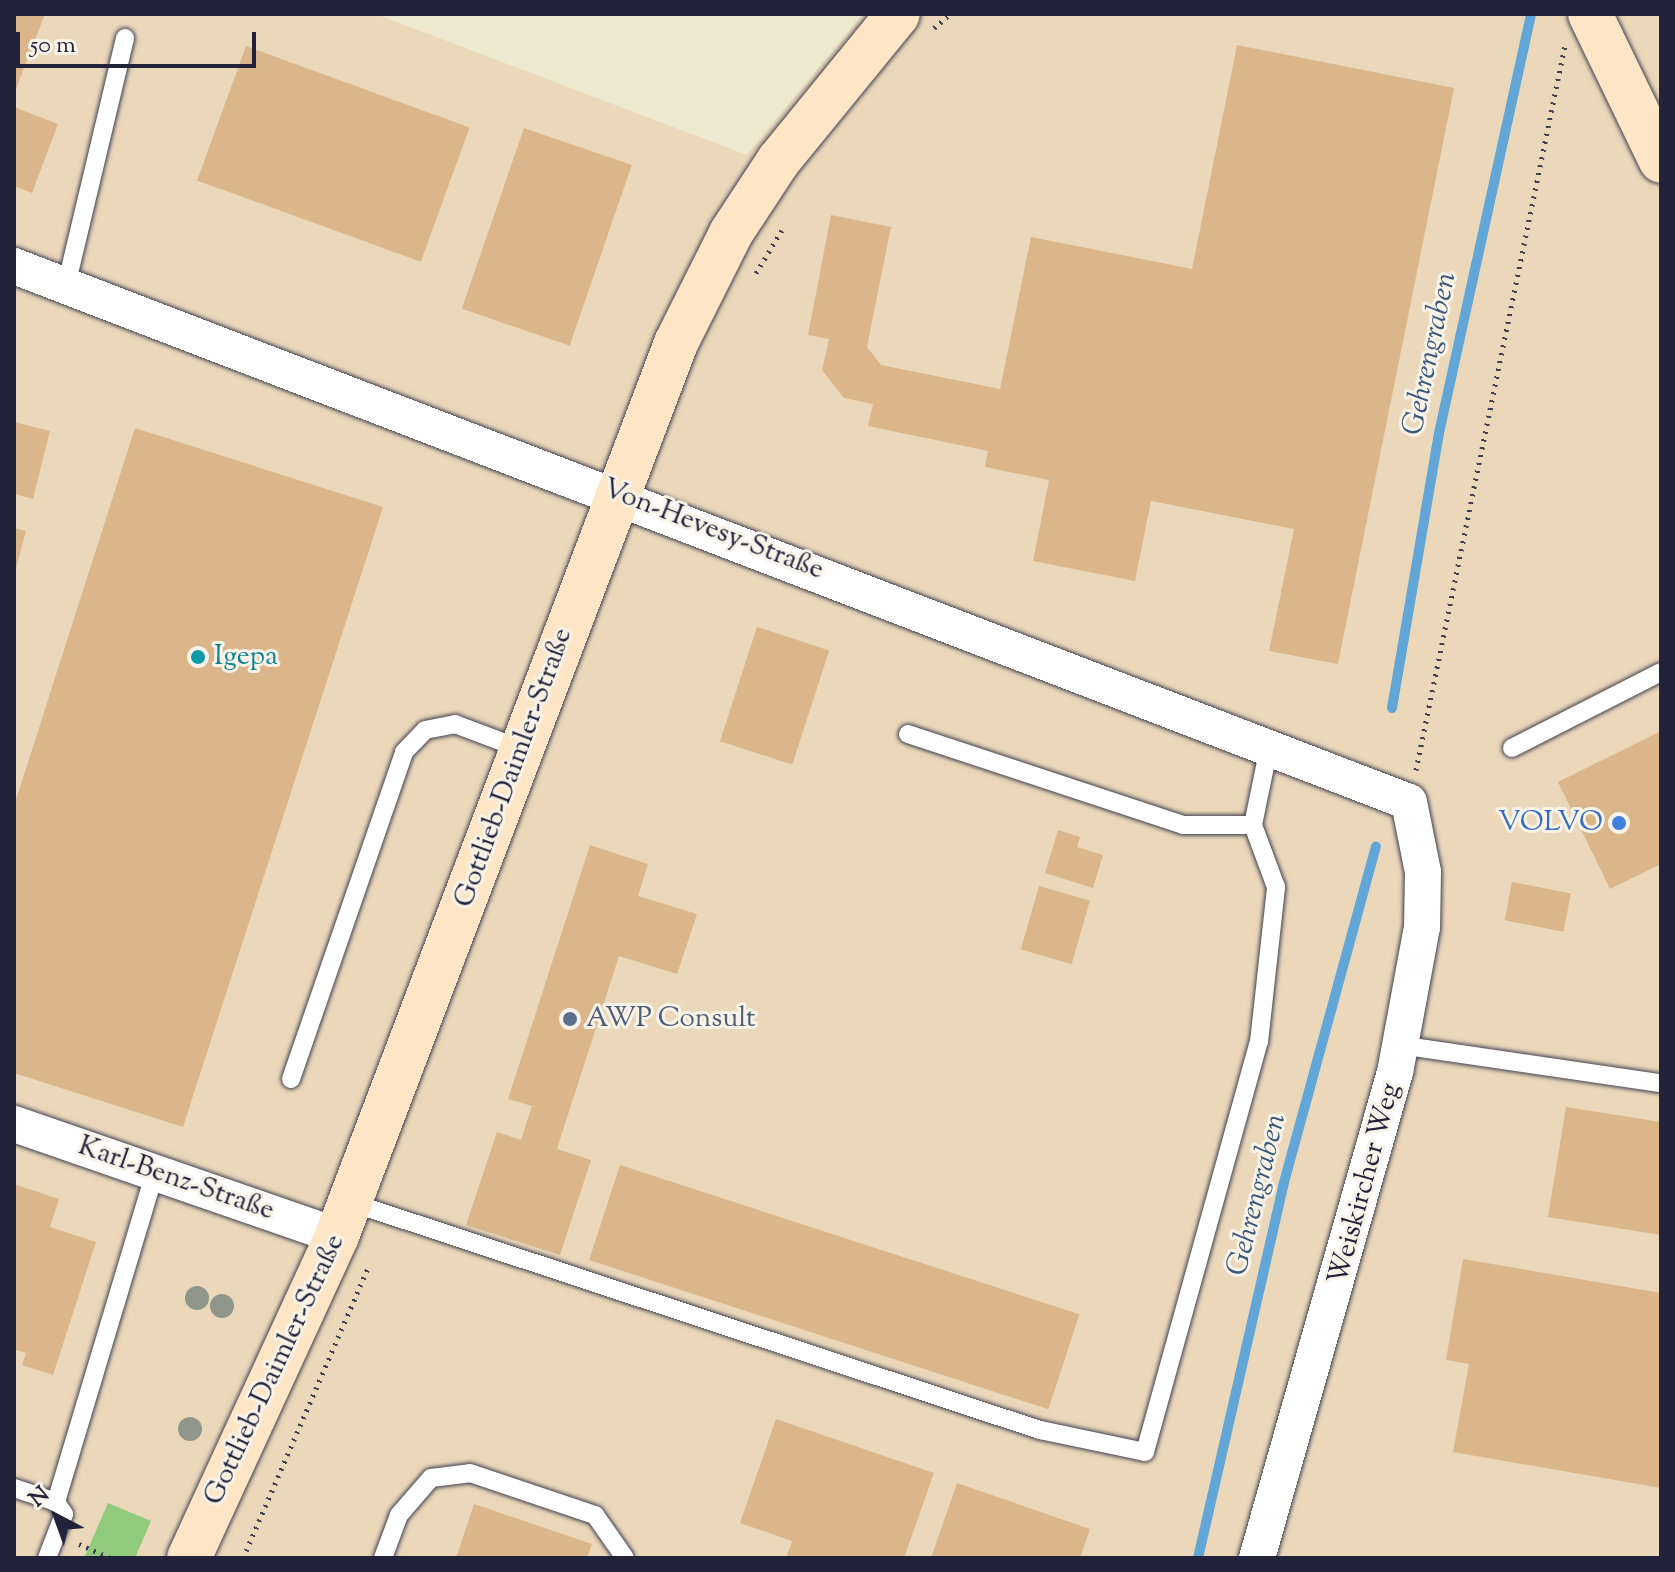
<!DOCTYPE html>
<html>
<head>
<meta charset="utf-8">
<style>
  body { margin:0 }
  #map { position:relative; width:1675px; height:1572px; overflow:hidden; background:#eee9d1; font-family:"Sorts Mill Goudy",serif }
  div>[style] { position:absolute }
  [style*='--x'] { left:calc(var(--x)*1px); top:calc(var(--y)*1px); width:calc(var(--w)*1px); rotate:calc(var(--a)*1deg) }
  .built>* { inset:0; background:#ebd8ba }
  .green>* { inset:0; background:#91ca7d }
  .stream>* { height:10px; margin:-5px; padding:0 5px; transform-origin:5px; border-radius:5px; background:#61a6d6 }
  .building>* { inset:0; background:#dbb68a; transform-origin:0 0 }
  .path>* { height:5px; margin-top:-2.5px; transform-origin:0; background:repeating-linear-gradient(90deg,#414052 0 2px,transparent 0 8px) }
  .roads { filter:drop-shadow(0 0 2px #414052) drop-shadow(0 0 2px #414052) }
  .lane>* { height:18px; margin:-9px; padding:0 9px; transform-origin:9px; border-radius:9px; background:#fff }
  .street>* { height:36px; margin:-18px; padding:0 18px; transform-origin:18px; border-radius:18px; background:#fff }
  .secondary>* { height:44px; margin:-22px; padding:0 22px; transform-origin:22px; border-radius:22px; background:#fee5c5 }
  .trees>* { width:24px; height:24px; margin:-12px; border-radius:50%; background:#90978a }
  .dots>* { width:22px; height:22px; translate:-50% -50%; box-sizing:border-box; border:4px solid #f7f3e8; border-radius:50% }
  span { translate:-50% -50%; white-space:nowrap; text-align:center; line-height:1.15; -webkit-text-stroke:6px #f7f3e8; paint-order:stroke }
  .street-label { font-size:28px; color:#22223b }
  .culture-label { font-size:28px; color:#0d838f }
  .left { translate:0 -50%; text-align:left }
  .shop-label { font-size:28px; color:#366cbe }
  .right { translate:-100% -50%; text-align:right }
  .service-label { font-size:28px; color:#4e5e75 }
  .water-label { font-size:30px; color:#3b5779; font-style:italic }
  .frame { position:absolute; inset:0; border:16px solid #22223b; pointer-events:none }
  .north { position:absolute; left:16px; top:1476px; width:80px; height:80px; -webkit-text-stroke:6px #f7f3e8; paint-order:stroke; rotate:319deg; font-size:22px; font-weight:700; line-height:32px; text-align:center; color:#22223b }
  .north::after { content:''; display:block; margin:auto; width:28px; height:36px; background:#22223b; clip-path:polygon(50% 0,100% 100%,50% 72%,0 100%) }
  .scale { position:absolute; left:16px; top:32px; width:240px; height:36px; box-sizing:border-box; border:4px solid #22223b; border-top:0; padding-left:10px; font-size:24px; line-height:28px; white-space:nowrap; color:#22223b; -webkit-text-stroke:6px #f7f3e8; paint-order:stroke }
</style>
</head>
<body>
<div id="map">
  <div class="built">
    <div style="clip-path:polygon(14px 14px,376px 14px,747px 155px,863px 14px,1661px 14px,1661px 1558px,14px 1558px)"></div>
  </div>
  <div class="green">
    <div style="clip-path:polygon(108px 1503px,151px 1521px,135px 1558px,84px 1558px)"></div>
  </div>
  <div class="stream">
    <div style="--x:1392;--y:708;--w:279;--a:-80.3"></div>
    <div style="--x:1439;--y:433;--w:429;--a:-77.6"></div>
    <div style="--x:1198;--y:1558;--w:382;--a:-77.1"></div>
    <div style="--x:1283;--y:1186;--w:352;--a:-74.7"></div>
  </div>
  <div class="building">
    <div style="clip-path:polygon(14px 14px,45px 14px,14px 94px)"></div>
    <div style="clip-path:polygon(1237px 45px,1454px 88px,1338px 664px,1269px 651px,1294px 529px,1151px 501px,1135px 581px,1033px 561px,1049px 480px,985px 467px,988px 451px,868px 426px,873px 404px,844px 398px,822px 370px,829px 339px,808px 335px,831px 215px,891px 227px,867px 347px,881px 365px,1000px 389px,1031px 237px,1192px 269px)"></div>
    <div style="left:246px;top:46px;width:238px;height:143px;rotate:20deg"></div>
    <div style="clip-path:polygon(14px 107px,58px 124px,32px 193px,14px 186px)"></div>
    <div style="left:524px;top:128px;width:114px;height:191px;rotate:19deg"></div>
    <div style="clip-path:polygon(14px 422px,50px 431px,33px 499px,14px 494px)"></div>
    <div style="clip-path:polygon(135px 428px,383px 507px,183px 1127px,14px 1073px,14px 806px)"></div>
    <div style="clip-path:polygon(14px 528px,26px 531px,15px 572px,14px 572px)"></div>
    <div style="left:757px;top:627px;width:76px;height:120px;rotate:18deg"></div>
    <div style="clip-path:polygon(1661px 731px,1661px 864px,1610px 889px,1558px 782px)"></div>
    <div style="clip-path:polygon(1058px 830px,1080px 837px,1077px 847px,1103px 855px,1093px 888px,1045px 873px)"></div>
    <div style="clip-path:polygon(590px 845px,648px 864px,638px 896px,697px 914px,677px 974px,619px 956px,557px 1149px,591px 1160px,560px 1255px,466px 1225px,497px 1132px,521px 1140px,532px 1106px,508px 1099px)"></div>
    <div style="left:1512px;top:882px;width:60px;height:39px;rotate:11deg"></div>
    <div style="left:1039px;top:886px;width:53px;height:66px;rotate:16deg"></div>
    <div style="clip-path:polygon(1566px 1107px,1661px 1122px,1661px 1235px,1548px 1217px)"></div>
    <div style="left:620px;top:1165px;width:483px;height:100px;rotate:18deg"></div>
    <div style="clip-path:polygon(14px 1184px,59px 1199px,50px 1227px,96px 1242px,53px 1375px,22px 1365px,26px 1353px,14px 1349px)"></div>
    <div style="clip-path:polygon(1463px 1259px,1661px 1293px,1661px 1488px,1453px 1452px,1469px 1364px,1446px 1360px)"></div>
    <div style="clip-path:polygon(776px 1419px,934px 1473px,904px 1558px,786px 1558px,792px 1541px,740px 1523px)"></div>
    <div style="clip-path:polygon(957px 1483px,1090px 1529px,1080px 1558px,931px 1558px)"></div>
    <div style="clip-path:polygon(474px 1504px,592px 1544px,587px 1558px,456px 1558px)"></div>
  </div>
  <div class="path">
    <div style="--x:934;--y:28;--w:21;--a:-41"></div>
    <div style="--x:756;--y:273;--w:50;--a:-58.8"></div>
    <div style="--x:1416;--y:770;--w:740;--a:-78.39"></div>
    <div style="--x:79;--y:1544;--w:35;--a:24"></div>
    <div style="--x:243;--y:1558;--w:319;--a:-66.7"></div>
  </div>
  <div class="roads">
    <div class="lane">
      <div style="--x:66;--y:286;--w:255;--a:-76.6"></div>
      <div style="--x:908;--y:734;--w:290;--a:18.3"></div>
      <div style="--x:1183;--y:825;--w:70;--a:0"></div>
      <div style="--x:1512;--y:748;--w:167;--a:-27"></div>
      <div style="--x:1399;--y:1045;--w:265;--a:8.3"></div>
      <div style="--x:291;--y:1079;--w:346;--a:-70.9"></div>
      <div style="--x:404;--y:752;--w:30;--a:-46"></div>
      <div style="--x:425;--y:730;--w:31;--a:-11"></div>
      <div style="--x:455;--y:724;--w:71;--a:20.7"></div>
      <div style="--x:350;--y:1202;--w:727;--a:18.29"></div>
      <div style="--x:1040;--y:1430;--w:107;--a:11.8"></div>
      <div style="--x:1145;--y:1452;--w:426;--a:-74.5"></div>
      <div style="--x:1259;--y:1042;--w:156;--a:-83.7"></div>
      <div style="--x:1276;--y:887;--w:66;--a:-110.4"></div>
      <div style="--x:1253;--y:825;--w:80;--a:-78.4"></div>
      <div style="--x:14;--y:1488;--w:44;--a:18.4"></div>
      <div style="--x:56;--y:1502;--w:348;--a:-73.3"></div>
      <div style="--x:47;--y:1558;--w:47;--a:-68.9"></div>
      <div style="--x:64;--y:1514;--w:14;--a:-124"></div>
      <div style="--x:383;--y:1558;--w:46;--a:-69.6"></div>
      <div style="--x:399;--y:1515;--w:49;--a:-49.1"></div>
      <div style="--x:431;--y:1478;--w:39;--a:-7"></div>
      <div style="--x:470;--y:1473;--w:132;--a:18.6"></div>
      <div style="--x:595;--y:1515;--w:52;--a:55.1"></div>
    </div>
    <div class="street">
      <div style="--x:14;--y:266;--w:1494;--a:21.02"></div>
      <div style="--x:1409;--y:802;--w:71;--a:78.7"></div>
      <div style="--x:1423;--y:872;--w:55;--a:91"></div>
      <div style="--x:1422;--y:927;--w:147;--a:100.5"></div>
      <div style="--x:1395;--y:1072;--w:505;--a:105.85"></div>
      <div style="--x:14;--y:1124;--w:342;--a:19.1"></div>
    </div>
    <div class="secondary">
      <div style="--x:1590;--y:14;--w:163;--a:64.2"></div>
      <div style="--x:189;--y:1558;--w:354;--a:-65.3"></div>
      <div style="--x:337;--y:1236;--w:955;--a:-69.21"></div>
      <div style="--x:676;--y:343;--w:123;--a:-63.4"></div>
      <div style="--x:731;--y:233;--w:87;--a:-56.7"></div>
      <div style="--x:779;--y:160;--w:188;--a:-50.8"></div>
    </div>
  </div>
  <div class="trees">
    <div style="left:197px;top:1298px"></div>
    <div style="left:222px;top:1306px"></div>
    <div style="left:190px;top:1429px"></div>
  </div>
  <div class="dots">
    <div style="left:198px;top:657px;background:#0f9aa8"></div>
    <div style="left:1619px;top:823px;background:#3f7fe0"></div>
    <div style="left:570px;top:1019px;background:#5c6f8a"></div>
  </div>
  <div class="street-label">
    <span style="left:713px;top:530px;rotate:21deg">Von-Hevesy-Straße</span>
    <span style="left:514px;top:768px;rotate:-70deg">Gottlieb-Daimler-Straße</span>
    <span style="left:176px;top:1179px;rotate:19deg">Karl-Benz-Straße</span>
    <span style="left:1365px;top:1184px;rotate:-75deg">Weiskircher Weg</span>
    <span style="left:275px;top:1370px;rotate:-65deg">Gottlieb-Daimler-Straße</span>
  </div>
  <div class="culture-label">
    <span class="left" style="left:214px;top:657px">Igepa</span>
  </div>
  <div class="shop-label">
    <span class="right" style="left:1603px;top:823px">VOLVO</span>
  </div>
  <div class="service-label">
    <span class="left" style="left:586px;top:1019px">AWP Consult</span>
  </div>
  <div class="water-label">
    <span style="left:1431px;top:354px;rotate:-78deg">Gehrengraben</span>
    <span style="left:1258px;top:1195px;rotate:-76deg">Gehrengraben</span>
  </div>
  <div class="frame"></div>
  <div class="north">N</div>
  <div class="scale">50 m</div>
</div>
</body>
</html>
